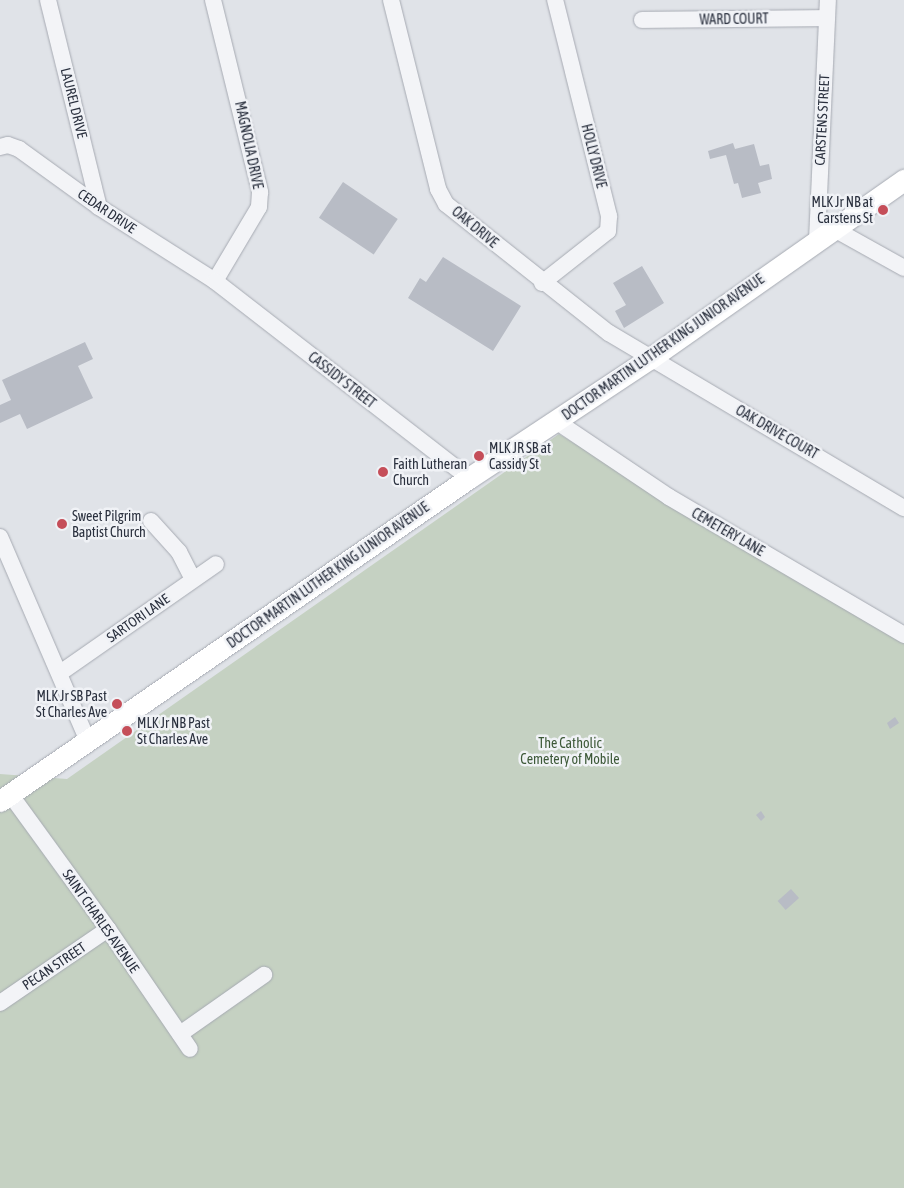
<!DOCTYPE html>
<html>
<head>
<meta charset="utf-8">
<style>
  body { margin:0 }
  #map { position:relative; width:904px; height:1188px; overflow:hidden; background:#e0e3e8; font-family:"Asap Condensed",sans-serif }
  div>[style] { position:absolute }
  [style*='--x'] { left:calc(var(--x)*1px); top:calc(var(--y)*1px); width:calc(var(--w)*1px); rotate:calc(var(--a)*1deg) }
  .green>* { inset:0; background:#c5d1c2 }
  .building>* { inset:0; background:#b8bcc5; transform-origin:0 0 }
  .roads { filter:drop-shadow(0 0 1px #a6aab2) drop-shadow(0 0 1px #a6aab2) }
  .minor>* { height:16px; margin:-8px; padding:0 8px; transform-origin:8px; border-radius:8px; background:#f3f4f7 }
  .major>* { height:21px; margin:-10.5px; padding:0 10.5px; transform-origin:10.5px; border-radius:10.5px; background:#fff }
  .dots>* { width:14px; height:14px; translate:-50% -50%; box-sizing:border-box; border:2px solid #f0f2f6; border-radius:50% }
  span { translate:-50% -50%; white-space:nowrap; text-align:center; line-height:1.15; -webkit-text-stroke:5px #f0f2f6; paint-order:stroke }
  .street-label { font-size:14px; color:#2a303e }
  .poi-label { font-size:14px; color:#2a303e }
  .right { translate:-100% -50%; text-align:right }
  .left { translate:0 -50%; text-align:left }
  .park-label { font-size:14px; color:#3d5938 }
</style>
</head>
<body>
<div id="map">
  <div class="green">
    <div style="clip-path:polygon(559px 434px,904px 643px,904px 1188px,0 1188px,0 774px,67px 779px)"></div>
  </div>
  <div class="building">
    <div style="clip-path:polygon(733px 143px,735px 149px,754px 144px,760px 166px,769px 164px,772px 179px,758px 183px,761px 193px,742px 198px,738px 183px,734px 184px,726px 155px,710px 159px,708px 151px)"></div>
    <div style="left:343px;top:182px;width:66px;height:43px;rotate:34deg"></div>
    <div style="clip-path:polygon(443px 257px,521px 306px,493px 351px,408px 298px,420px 278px,426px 282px)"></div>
    <div style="clip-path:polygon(642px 266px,664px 303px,624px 328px,615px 311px,626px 305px,613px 283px)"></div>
    <div style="clip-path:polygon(85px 342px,93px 359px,78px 366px,93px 398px,27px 429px,20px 414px,0 423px,0 405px,11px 400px,2px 380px)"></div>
    <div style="clip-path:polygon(895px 717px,899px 723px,890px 729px,887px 723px)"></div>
    <div style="clip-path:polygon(761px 811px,765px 817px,761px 821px,756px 815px)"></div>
    <div style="left:791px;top:889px;width:12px;height:18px;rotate:48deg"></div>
  </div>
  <div class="roads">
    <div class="minor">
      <div style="--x:48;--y:0;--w:213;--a:76.2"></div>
      <div style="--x:213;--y:0;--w:198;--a:76.2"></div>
      <div style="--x:260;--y:192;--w:15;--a:94"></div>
      <div style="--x:259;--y:207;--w:86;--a:120.7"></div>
      <div style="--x:391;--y:0;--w:195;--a:76"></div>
      <div style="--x:438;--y:189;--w:17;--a:62"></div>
      <div style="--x:446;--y:204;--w:208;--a:38.4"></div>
      <div style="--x:609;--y:333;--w:343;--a:30.7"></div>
      <div style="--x:642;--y:20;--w:185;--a:-0.6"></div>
      <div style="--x:0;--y:147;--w:8;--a:-14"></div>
      <div style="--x:8;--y:145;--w:12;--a:20"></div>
      <div style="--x:19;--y:149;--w:99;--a:35.9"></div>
      <div style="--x:99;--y:207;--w:138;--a:32.5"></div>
      <div style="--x:215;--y:281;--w:321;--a:37.8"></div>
      <div style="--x:834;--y:229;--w:80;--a:29.1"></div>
      <div style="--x:817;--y:240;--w:240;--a:-87.4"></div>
      <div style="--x:542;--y:283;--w:84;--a:-38.2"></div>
      <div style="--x:608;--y:231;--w:15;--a:-86"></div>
      <div style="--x:609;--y:216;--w:223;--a:-104"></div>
      <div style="--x:556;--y:421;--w:136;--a:33.9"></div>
      <div style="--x:669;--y:497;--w:273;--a:30.4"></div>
      <div style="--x:151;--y:521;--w:42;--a:47.9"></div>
      <div style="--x:179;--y:552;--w:30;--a:63"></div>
      <div style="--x:0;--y:537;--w:222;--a:66.7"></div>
      <div style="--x:60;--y:673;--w:190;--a:-34.9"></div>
      <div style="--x:10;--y:794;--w:167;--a:54"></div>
      <div style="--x:108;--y:929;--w:145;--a:55.7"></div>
      <div style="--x:0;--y:1003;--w:131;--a:-34.4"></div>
      <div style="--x:180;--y:1034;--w:103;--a:-35.1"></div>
    </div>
    <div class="major">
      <div style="--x:0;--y:801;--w:569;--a:-34.56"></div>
      <div style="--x:469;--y:478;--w:216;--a:-33.5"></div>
      <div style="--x:649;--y:359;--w:312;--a:-35.1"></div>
    </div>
  </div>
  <div class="dots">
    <div style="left:883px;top:210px;background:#c54e59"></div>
    <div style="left:479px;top:456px;background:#c54e59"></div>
    <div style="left:383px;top:472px;background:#c54e59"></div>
    <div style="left:62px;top:524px;background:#c54e59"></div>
    <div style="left:117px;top:704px;background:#c54e59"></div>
    <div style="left:127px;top:731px;background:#c54e59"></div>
  </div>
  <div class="street-label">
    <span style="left:734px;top:19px;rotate:-1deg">WARD COURT</span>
    <span style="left:74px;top:103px;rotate:76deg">LAUREL DRIVE</span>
    <span style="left:822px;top:120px;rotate:-87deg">CARSTENS STREET</span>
    <span style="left:249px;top:145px;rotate:78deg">MAGNOLIA DRIVE</span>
    <span style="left:594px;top:156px;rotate:76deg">HOLLY DRIVE</span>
    <span style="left:107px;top:211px;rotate:34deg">CEDAR DRIVE</span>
    <span style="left:475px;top:227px;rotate:40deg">OAK DRIVE</span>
    <span style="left:663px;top:347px;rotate:-35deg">DOCTOR MARTIN LUTHER KING JUNIOR AVENUE</span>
    <span style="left:342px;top:380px;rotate:38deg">CASSIDY STREET</span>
    <span style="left:777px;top:432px;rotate:30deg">OAK DRIVE COURT</span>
    <span style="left:728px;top:532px;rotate:30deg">CEMETERY LANE</span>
    <span style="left:328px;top:575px;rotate:-35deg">DOCTOR MARTIN LUTHER KING JUNIOR AVENUE</span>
    <span style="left:138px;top:618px;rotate:-35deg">SARTORI LANE</span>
    <span style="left:101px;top:921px;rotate:55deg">SAINT CHARLES AVENUE</span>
    <span style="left:54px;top:966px;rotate:-34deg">PECAN STREET</span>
  </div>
  <div class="poi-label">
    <span class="right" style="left:873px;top:210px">MLK Jr NB at<br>Carstens St</span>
    <span class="left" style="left:489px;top:456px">MLK JR SB at<br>Cassidy St</span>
    <span class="left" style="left:393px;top:472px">Faith Lutheran<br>Church</span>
    <span class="left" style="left:72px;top:524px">Sweet Pilgrim<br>Baptist Church</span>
    <span class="right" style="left:107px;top:704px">MLK Jr SB Past<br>St Charles Ave</span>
    <span class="left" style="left:137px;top:731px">MLK Jr NB Past<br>St Charles Ave</span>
  </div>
  <div class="park-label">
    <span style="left:570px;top:751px">The Catholic<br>Cemetery of Mobile</span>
  </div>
</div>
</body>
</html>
